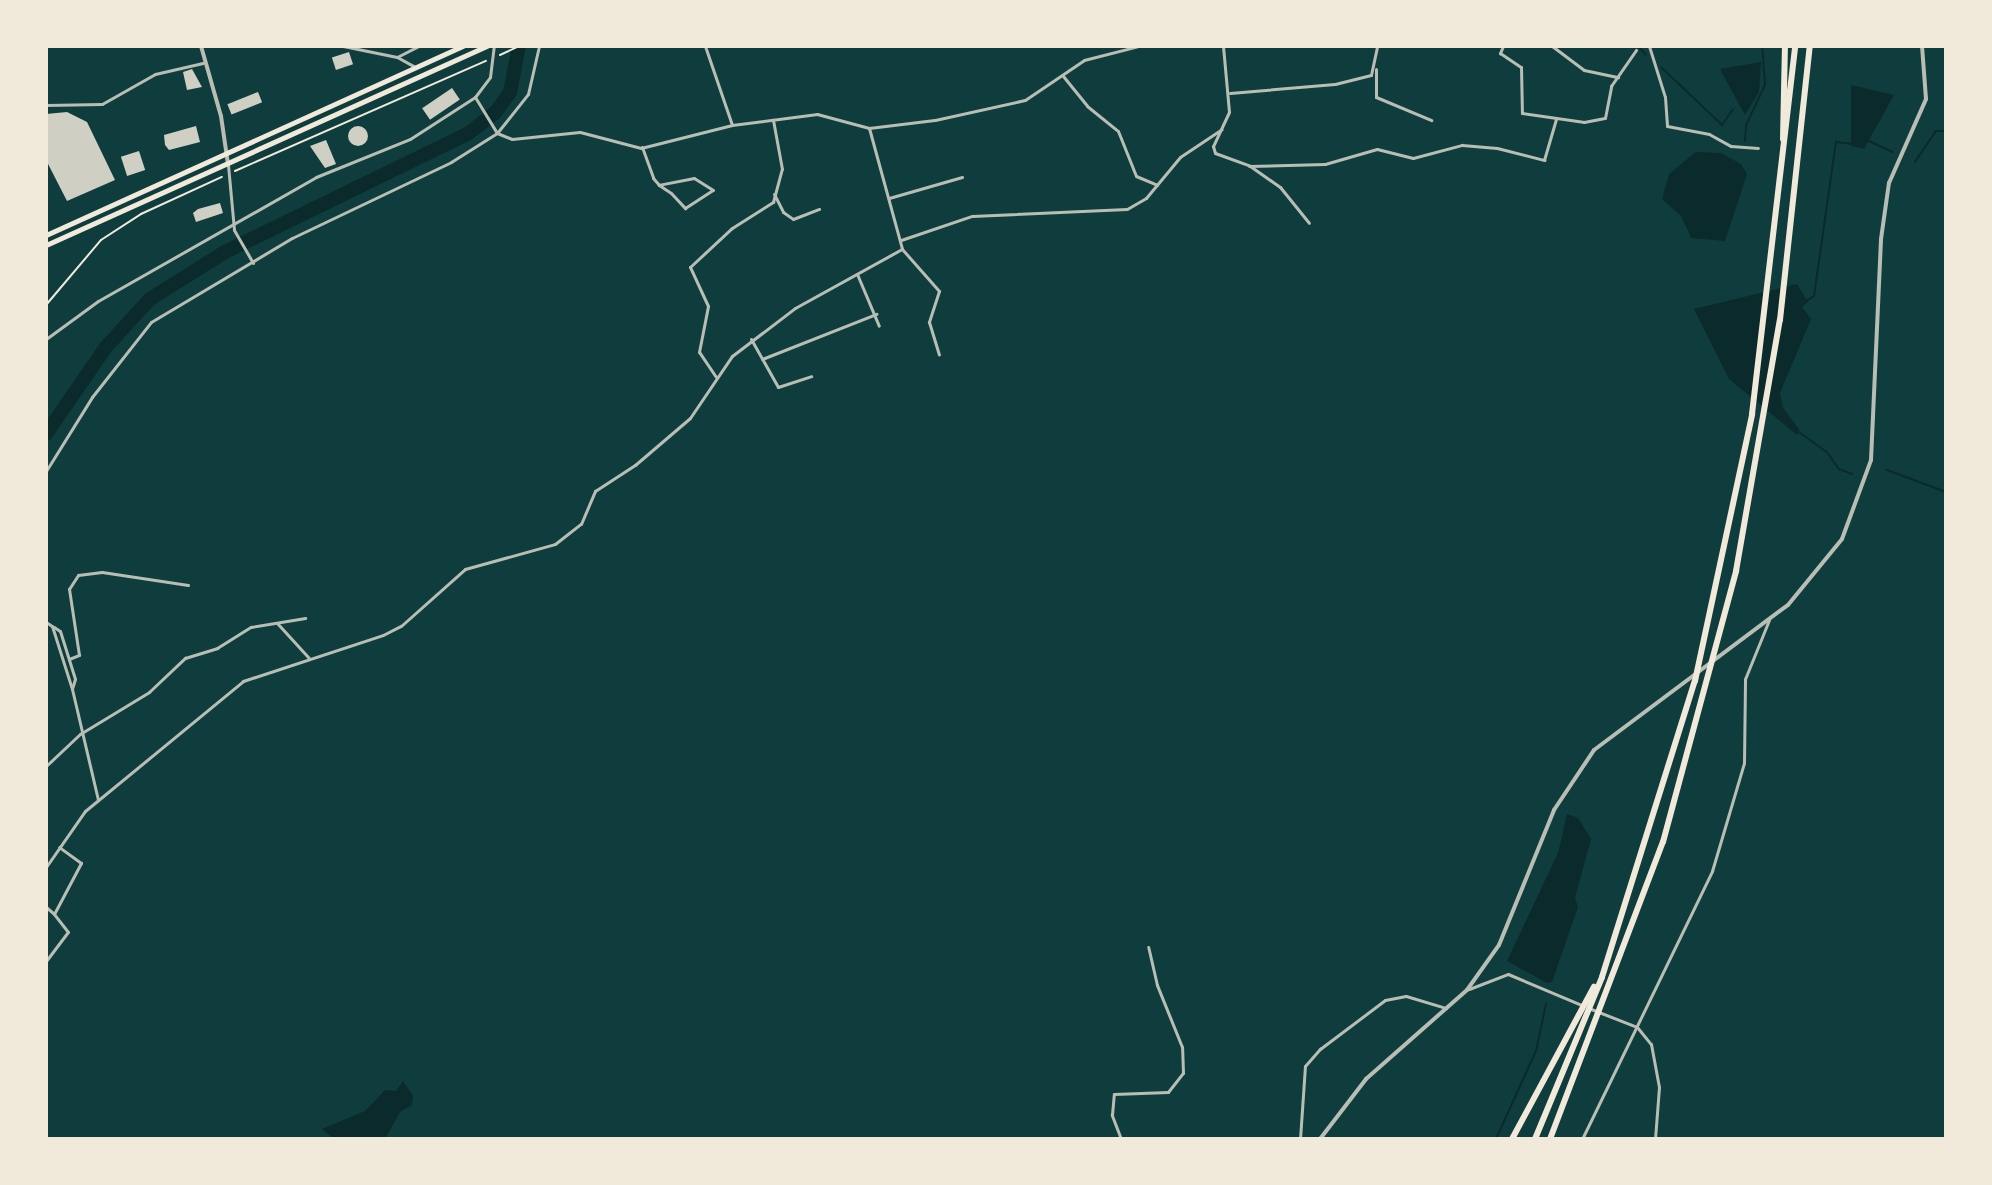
<!DOCTYPE html>
<html>
<head>
<meta charset="utf-8">
<style>
  body { margin:0 }
  #map { position:relative; width:1992px; height:1185px; overflow:hidden; background:#0f3d3e; font-family:Quicksand,sans-serif }
  div>[style] { position:absolute }
  [style*='--x'] { left:calc(var(--x)*1px); top:calc(var(--y)*1px); width:calc(var(--w)*1px); rotate:calc(var(--a)*1deg) }
  .water>* { inset:0; background:#0a2a2b }
  .stream>* { height:2px; margin:-1px; padding:0 1px; transform-origin:1px; border-radius:1px; background:#0a2a2b }
  .river>* { height:14px; margin:-7px; padding:0 7px; transform-origin:7px; border-radius:7px; background:#0a2a2b }
  .building>* { inset:0; background:#cfcfc3; transform-origin:0 0 }
  .round { border-radius:50% }
  .path>* { height:2px; margin:-1px; padding:0 1px; transform-origin:1px; border-radius:1px; background:#f1e9da }
  .minor>* { height:3px; margin:-1.5px; padding:0 1.5px; transform-origin:1.5px; border-radius:1.5px; background:#b8beb3 }
  .tertiary>* { height:4px; margin:-2px; padding:0 2px; transform-origin:2px; border-radius:2px; background:#b8beb3 }
  .primary>* { height:5px; margin:-2.5px; padding:0 2.5px; transform-origin:2.5px; border-radius:2.5px; background:#f1e9da }
  .motorway>* { height:6px; margin:-3px; padding:0 3px; transform-origin:3px; border-radius:3px; background:#f1e9da }
  span { translate:-50% -50%; white-space:nowrap; text-align:center; line-height:1.15; -webkit-text-stroke:8px #f1e9da; paint-order:stroke }
  .frame { position:absolute; inset:0; border:48px solid #f1e9da; pointer-events:none }
</style>
</head>
<body>
<div id="map">
  <div class="water">
    <div style="clip-path:polygon(1761px 62px,1759px 92px,1745px 115px,1720px 69px)"></div>
    <div style="clip-path:polygon(1851px 85px,1894px 95px,1864px 149px,1851px 146px)"></div>
    <div style="clip-path:polygon(1696px 152px,1721px 153px,1741px 164px,1747px 174px,1725px 241px,1691px 238px,1681px 216px,1662px 199px,1669px 174px)"></div>
    <div style="clip-path:polygon(1797px 284px,1808px 302px,1802px 307px,1811px 319px,1780px 393px,1783px 408px,1799px 429px,1797px 435px,1729px 379px,1694px 309px)"></div>
    <div style="clip-path:polygon(1567px 814px,1578px 818px,1591px 839px,1575px 898px,1578px 907px,1552px 982px,1547px 983px,1507px 961px,1558px 853px)"></div>
    <div style="clip-path:polygon(403px 1081px,413px 1096px,412px 1105px,400px 1112px,385px 1139px,334px 1139px,322px 1129px,365px 1111px,385px 1090px,396px 1091px)"></div>
  </div>
  <div class="stream">
    <div style="--x:1638;--y:46;--w:12;--a:48"></div>
    <div style="--x:1662;--y:68;--w:83;--a:43.5"></div>
    <div style="--x:1722;--y:125;--w:19;--a:-55"></div>
    <div style="--x:1745;--y:141;--w:16;--a:-86"></div>
    <div style="--x:1746;--y:125;--w:44;--a:-64.6"></div>
    <div style="--x:1765;--y:85;--w:39;--a:-94"></div>
    <div style="--x:1869;--y:141;--w:26;--a:25"></div>
    <div style="--x:1915;--y:162;--w:37;--a:-56"></div>
    <div style="--x:1936;--y:131;--w:10;--a:0"></div>
    <div style="--x:1806;--y:301;--w:9;--a:-32"></div>
    <div style="--x:1814;--y:296;--w:156;--a:-81.9"></div>
    <div style="--x:1836;--y:142;--w:17;--a:7"></div>
    <div style="--x:1799;--y:432;--w:34;--a:36"></div>
    <div style="--x:1827;--y:452;--w:21;--a:55"></div>
    <div style="--x:1839;--y:469;--w:14;--a:21"></div>
    <div style="--x:1887;--y:470;--w:63;--a:20.4"></div>
    <div style="--x:1496;--y:1139;--w:97;--a:-65.6"></div>
    <div style="--x:1536;--y:1051;--w:48;--a:-78"></div>
  </div>
  <div class="river">
    <div style="--x:46;--y:434;--w:106;--a:-55.4"></div>
    <div style="--x:106;--y:347;--w:65;--a:-47.5"></div>
    <div style="--x:150;--y:299;--w:89;--a:-32.1"></div>
    <div style="--x:225;--y:252;--w:271;--a:-26"></div>
    <div style="--x:469;--y:133;--w:33;--a:-38"></div>
    <div style="--x:495;--y:113;--w:26;--a:-54"></div>
    <div style="--x:510;--y:92;--w:47;--a:-78.9"></div>
  </div>
  <div class="building">
    <div style="left:349px;top:52px;width:13px;height:18px;rotate:72deg"></div>
    <div style="clip-path:polygon(192px 69px,202px 87px,187px 90px,183px 72px)"></div>
    <div style="left:452px;top:88px;width:14px;height:36px;rotate:56deg"></div>
    <div style="left:258px;top:92px;width:11px;height:33px;rotate:68deg"></div>
    <div style="clip-path:polygon(67px 112px,87px 122px,115px 180px,67px 201px,46px 160px,46px 114px)"></div>
    <div style="clip-path:polygon(196px 126px,200px 142px,169px 150px,165px 145px,164px 135px)"></div>
    <div class="round" style="left:348px;top:126px;width:20px;height:20px"></div>
    <div style="clip-path:polygon(326px 140px,336px 164px,325px 168px,310px 146px)"></div>
    <div style="left:139px;top:151px;width:20px;height:19px;rotate:72deg"></div>
    <div style="clip-path:polygon(220px 203px,223px 213px,196px 222px,193px 213px,198px 209px)"></div>
  </div>
  <div class="path">
    <div style="--x:500;--y:55;--w:21;--a:-25"></div>
    <div style="--x:235;--y:171;--w:274;--a:-23.7"></div>
    <div style="--x:46;--y:305;--w:85;--a:-49.8"></div>
    <div style="--x:101;--y:240;--w:48;--a:-33"></div>
    <div style="--x:141;--y:214;--w:89;--a:-24.6"></div>
  </div>
  <div class="minor">
    <div style="--x:343;--y:46;--w:55;--a:11.5"></div>
    <div style="--x:397;--y:57;--w:21;--a:29"></div>
    <div style="--x:705;--y:46;--w:83;--a:71.1"></div>
    <div style="--x:1223;--y:46;--w:66;--a:84.8"></div>
    <div style="--x:1229;--y:112;--w:38;--a:115"></div>
    <div style="--x:1213;--y:146;--w:7;--a:74"></div>
    <div style="--x:1215;--y:153;--w:37;--a:20"></div>
    <div style="--x:1250;--y:166;--w:37;--a:35"></div>
    <div style="--x:1280;--y:187;--w:46;--a:51.1"></div>
    <div style="--x:1503;--y:46;--w:8;--a:113"></div>
    <div style="--x:1500;--y:53;--w:25;--a:34"></div>
    <div style="--x:1521;--y:67;--w:46;--a:88.8"></div>
    <div style="--x:1522;--y:113;--w:63;--a:8.3"></div>
    <div style="--x:1584;--y:122;--w:21;--a:-11"></div>
    <div style="--x:1605;--y:118;--w:33;--a:-79"></div>
    <div style="--x:1611;--y:86;--w:44;--a:-55.2"></div>
    <div style="--x:1552;--y:46;--w:40;--a:37"></div>
    <div style="--x:1584;--y:70;--w:35;--a:12"></div>
    <div style="--x:1649;--y:46;--w:53;--a:72.6"></div>
    <div style="--x:1665;--y:97;--w:29;--a:86"></div>
    <div style="--x:1667;--y:126;--w:43;--a:10.8"></div>
    <div style="--x:1709;--y:134;--w:25;--a:29"></div>
    <div style="--x:1731;--y:146;--w:27;--a:4"></div>
    <div style="--x:397;--y:57;--w:25;--a:-27"></div>
    <div style="--x:1376;--y:69;--w:28;--a:90"></div>
    <div style="--x:1376;--y:97;--w:60;--a:22.7"></div>
    <div style="--x:1063;--y:76;--w:38;--a:51"></div>
    <div style="--x:1087;--y:106;--w:40;--a:39"></div>
    <div style="--x:1118;--y:131;--w:48;--a:68.2"></div>
    <div style="--x:1136;--y:176;--w:23;--a:23"></div>
    <div style="--x:1230;--y:93;--w:105;--a:-4.9"></div>
    <div style="--x:1335;--y:84;--w:37;--a:-14"></div>
    <div style="--x:1371;--y:75;--w:30;--a:-78"></div>
    <div style="--x:475;--y:97;--w:42;--a:58.6"></div>
    <div style="--x:46;--y:105;--w:56;--a:-1"></div>
    <div style="--x:102;--y:104;--w:61;--a:-29.5"></div>
    <div style="--x:155;--y:74;--w:49;--a:-12.9"></div>
    <div style="--x:869;--y:128;--w:125;--a:74.7"></div>
    <div style="--x:902;--y:249;--w:56;--a:48.6"></div>
    <div style="--x:939;--y:291;--w:33;--a:108"></div>
    <div style="--x:929;--y:322;--w:34;--a:73"></div>
    <div style="--x:497;--y:133;--w:16;--a:22"></div>
    <div style="--x:512;--y:139;--w:68;--a:-5.9"></div>
    <div style="--x:580;--y:132;--w:63;--a:14.7"></div>
    <div style="--x:641;--y:148;--w:94;--a:-14.2"></div>
    <div style="--x:732;--y:125;--w:86;--a:-7.4"></div>
    <div style="--x:817;--y:114;--w:54;--a:15.1"></div>
    <div style="--x:869;--y:128;--w:66;--a:-6.9"></div>
    <div style="--x:935;--y:120;--w:92;--a:-12.5"></div>
    <div style="--x:1025;--y:100;--w:71;--a:-34.1"></div>
    <div style="--x:1084;--y:60;--w:57;--a:-14.3"></div>
    <div style="--x:642;--y:147;--w:33;--a:70"></div>
    <div style="--x:653;--y:178;--w:9;--a:49"></div>
    <div style="--x:659;--y:185;--w:14;--a:34"></div>
    <div style="--x:671;--y:193;--w:21;--a:47"></div>
    <div style="--x:685;--y:208;--w:33;--a:-33"></div>
    <div style="--x:713;--y:190;--w:22;--a:-148"></div>
    <div style="--x:694;--y:178;--w:36;--a:169"></div>
    <div style="--x:228;--y:165;--w:65;--a:84.7"></div>
    <div style="--x:234;--y:230;--w:38;--a:60"></div>
    <div style="--x:1249;--y:166;--w:76;--a:-1.5"></div>
    <div style="--x:1325;--y:164;--w:54;--a:-16.1"></div>
    <div style="--x:1377;--y:149;--w:37;--a:14"></div>
    <div style="--x:1413;--y:158;--w:51;--a:-14.9"></div>
    <div style="--x:1462;--y:145;--w:35;--a:5"></div>
    <div style="--x:1497;--y:148;--w:49;--a:14.3"></div>
    <div style="--x:1544;--y:160;--w:43;--a:-73.7"></div>
    <div style="--x:774;--y:194;--w:20;--a:63"></div>
    <div style="--x:783;--y:212;--w:12;--a:35"></div>
    <div style="--x:793;--y:219;--w:28;--a:-21"></div>
    <div style="--x:889;--y:198;--w:76;--a:-16"></div>
    <div style="--x:901;--y:240;--w:75;--a:-18.7"></div>
    <div style="--x:972;--y:216;--w:155;--a:-2.6"></div>
    <div style="--x:1127;--y:209;--w:22;--a:-30"></div>
    <div style="--x:1146;--y:198;--w:53;--a:-50.3"></div>
    <div style="--x:1180;--y:157;--w:50;--a:-33.7"></div>
    <div style="--x:857;--y:274;--w:56;--a:67.1"></div>
    <div style="--x:46;--y:339;--w:64;--a:-36.2"></div>
    <div style="--x:98;--y:301;--w:251;--a:-29.6"></div>
    <div style="--x:316;--y:177;--w:101;--a:-22"></div>
    <div style="--x:410;--y:139;--w:77;--a:-32.9"></div>
    <div style="--x:475;--y:97;--w:25;--a:-53"></div>
    <div style="--x:490;--y:77;--w:31;--a:-83"></div>
    <div style="--x:751;--y:339;--w:55;--a:60.6"></div>
    <div style="--x:778;--y:387;--w:35;--a:-18"></div>
    <div style="--x:762;--y:359;--w:123;--a:-21.5"></div>
    <div style="--x:716;--y:377;--w:30;--a:-124"></div>
    <div style="--x:699;--y:352;--w:47;--a:-78.9"></div>
    <div style="--x:708;--y:306;--w:43;--a:-114.8"></div>
    <div style="--x:690;--y:267;--w:57;--a:-42.9"></div>
    <div style="--x:732;--y:228;--w:49;--a:-32.4"></div>
    <div style="--x:773;--y:202;--w:34;--a:-75"></div>
    <div style="--x:782;--y:169;--w:50;--a:-100.4"></div>
    <div style="--x:46;--y:471;--w:87;--a:-58.1"></div>
    <div style="--x:92;--y:397;--w:95;--a:-51.8"></div>
    <div style="--x:151;--y:322;--w:164;--a:-30.8"></div>
    <div style="--x:292;--y:238;--w:176;--a:-25.5"></div>
    <div style="--x:451;--y:162;--w:54;--a:-32.2"></div>
    <div style="--x:497;--y:133;--w:50;--a:-51.5"></div>
    <div style="--x:528;--y:94;--w:49;--a:-77.1"></div>
    <div style="--x:46;--y:622;--w:7;--a:34"></div>
    <div style="--x:52;--y:626;--w:66;--a:72.4"></div>
    <div style="--x:72;--y:689;--w:114;--a:76.8"></div>
    <div style="--x:277;--y:623;--w:47;--a:47.6"></div>
    <div style="--x:54;--y:627;--w:7;--a:34"></div>
    <div style="--x:60;--y:631;--w:50;--a:72.6"></div>
    <div style="--x:75;--y:679;--w:10;--a:107"></div>
    <div style="--x:69;--y:659;--w:11;--a:-22"></div>
    <div style="--x:79;--y:655;--w:67;--a:-98.6"></div>
    <div style="--x:69;--y:589;--w:17;--a:-57"></div>
    <div style="--x:78;--y:575;--w:24;--a:-7"></div>
    <div style="--x:102;--y:572;--w:87;--a:8.6"></div>
    <div style="--x:46;--y:766;--w:47;--a:-43.3"></div>
    <div style="--x:80;--y:734;--w:81;--a:-31.3"></div>
    <div style="--x:149;--y:692;--w:50;--a:-43.4"></div>
    <div style="--x:185;--y:658;--w:34;--a:-17"></div>
    <div style="--x:217;--y:648;--w:40;--a:-32"></div>
    <div style="--x:251;--y:627;--w:55;--a:-9.5"></div>
    <div style="--x:46;--y:867;--w:68;--a:-55.1"></div>
    <div style="--x:85;--y:811;--w:205;--a:-39.4"></div>
    <div style="--x:243;--y:681;--w:147;--a:-18.2"></div>
    <div style="--x:383;--y:635;--w:20;--a:-27"></div>
    <div style="--x:401;--y:626;--w:86;--a:-41.7"></div>
    <div style="--x:465;--y:569;--w:93;--a:-15.5"></div>
    <div style="--x:555;--y:544;--w:33;--a:-38"></div>
    <div style="--x:581;--y:524;--w:36;--a:-67"></div>
    <div style="--x:595;--y:491;--w:48;--a:-33"></div>
    <div style="--x:635;--y:465;--w:72;--a:-40.5"></div>
    <div style="--x:690;--y:418;--w:75;--a:-55.9"></div>
    <div style="--x:732;--y:356;--w:79;--a:-37.3"></div>
    <div style="--x:795;--y:308;--w:122;--a:-28.9"></div>
    <div style="--x:46;--y:907;--w:11;--a:41"></div>
    <div style="--x:46;--y:961;--w:36;--a:-53"></div>
    <div style="--x:68;--y:932;--w:23;--a:-128"></div>
    <div style="--x:54;--y:914;--w:58;--a:-62.1"></div>
    <div style="--x:81;--y:863;--w:27;--a:-144"></div>
    <div style="--x:1469;--y:989;--w:42;--a:-21"></div>
    <div style="--x:1508;--y:974;--w:82;--a:22.8"></div>
    <div style="--x:1591;--y:1009;--w:49;--a:21.4"></div>
    <div style="--x:1637;--y:1027;--w:22;--a:51"></div>
    <div style="--x:1651;--y:1044;--w:44;--a:79.5"></div>
    <div style="--x:1659;--y:1087;--w:52;--a:94.4"></div>
    <div style="--x:46;--y:1137;--w:1;--a:90"></div>
    <div style="--x:1121;--y:1139;--w:26;--a:-111"></div>
    <div style="--x:1112;--y:1115;--w:21;--a:-85"></div>
    <div style="--x:1114;--y:1094;--w:54;--a:-2.1"></div>
    <div style="--x:1168;--y:1092;--w:24;--a:-52"></div>
    <div style="--x:1183;--y:1073;--w:26;--a:-92"></div>
    <div style="--x:1182;--y:1047;--w:67;--a:-112"></div>
    <div style="--x:1157;--y:985;--w:39;--a:-103"></div>
    <div style="--x:1300;--y:1139;--w:73;--a:-86.1"></div>
    <div style="--x:1305;--y:1066;--w:23;--a:-49"></div>
    <div style="--x:1320;--y:1049;--w:81;--a:-37"></div>
    <div style="--x:1385;--y:1000;--w:21;--a:-11"></div>
    <div style="--x:1406;--y:996;--w:42;--a:16.7"></div>
    <div style="--x:1582;--y:1139;--w:298;--a:-64.1"></div>
    <div style="--x:1712;--y:871;--w:113;--a:-73.5"></div>
    <div style="--x:1744;--y:763;--w:84;--a:-89.3"></div>
    <div style="--x:1745;--y:679;--w:64;--a:-67.9"></div>
  </div>
  <div class="tertiary">
    <div style="--x:201;--y:46;--w:73;--a:74.1"></div>
    <div style="--x:221;--y:116;--w:49;--a:81.7"></div>
    <div style="--x:1320;--y:1139;--w:76;--a:-52.5"></div>
    <div style="--x:1366;--y:1079;--w:135;--a:-41.4"></div>
    <div style="--x:1467;--y:990;--w:55;--a:-54.6"></div>
    <div style="--x:1499;--y:945;--w:146;--a:-67.8"></div>
    <div style="--x:1554;--y:810;--w:72;--a:-56.3"></div>
    <div style="--x:1594;--y:750;--w:242;--a:-36.8"></div>
    <div style="--x:1788;--y:605;--w:85;--a:-50.7"></div>
    <div style="--x:1842;--y:539;--w:84;--a:-69.8"></div>
    <div style="--x:1871;--y:460;--w:221;--a:-87.4"></div>
    <div style="--x:1881;--y:239;--w:57;--a:-81.9"></div>
    <div style="--x:1889;--y:183;--w:92;--a:-66.2"></div>
    <div style="--x:1926;--y:99;--w:53;--a:-94.3"></div>
  </div>
  <div class="primary">
    <div style="--x:46;--y:235;--w:458;--a:-24.4"></div>
    <div style="--x:46;--y:245;--w:484;--a:-24.3"></div>
  </div>
  <div class="motorway">
    <div style="--x:1783;--y:139;--w:93;--a:-88.8"></div>
    <div style="--x:1512;--y:1139;--w:173;--a:-61.7"></div>
    <div style="--x:1535;--y:1139;--w:175;--a:-67.5"></div>
    <div style="--x:1602;--y:977;--w:310;--a:-72.6"></div>
    <div style="--x:1695;--y:681;--w:273;--a:-77.9"></div>
    <div style="--x:1752;--y:414;--w:371;--a:-83.3"></div>
    <div style="--x:1550;--y:1139;--w:318;--a:-69.2"></div>
    <div style="--x:1663;--y:842;--w:281;--a:-74.9"></div>
    <div style="--x:1736;--y:571;--w:255;--a:-80.1"></div>
    <div style="--x:1780;--y:320;--w:276;--a:-83.8"></div>
  </div>
  <div class="frame"></div>
</div>
</body>
</html>
